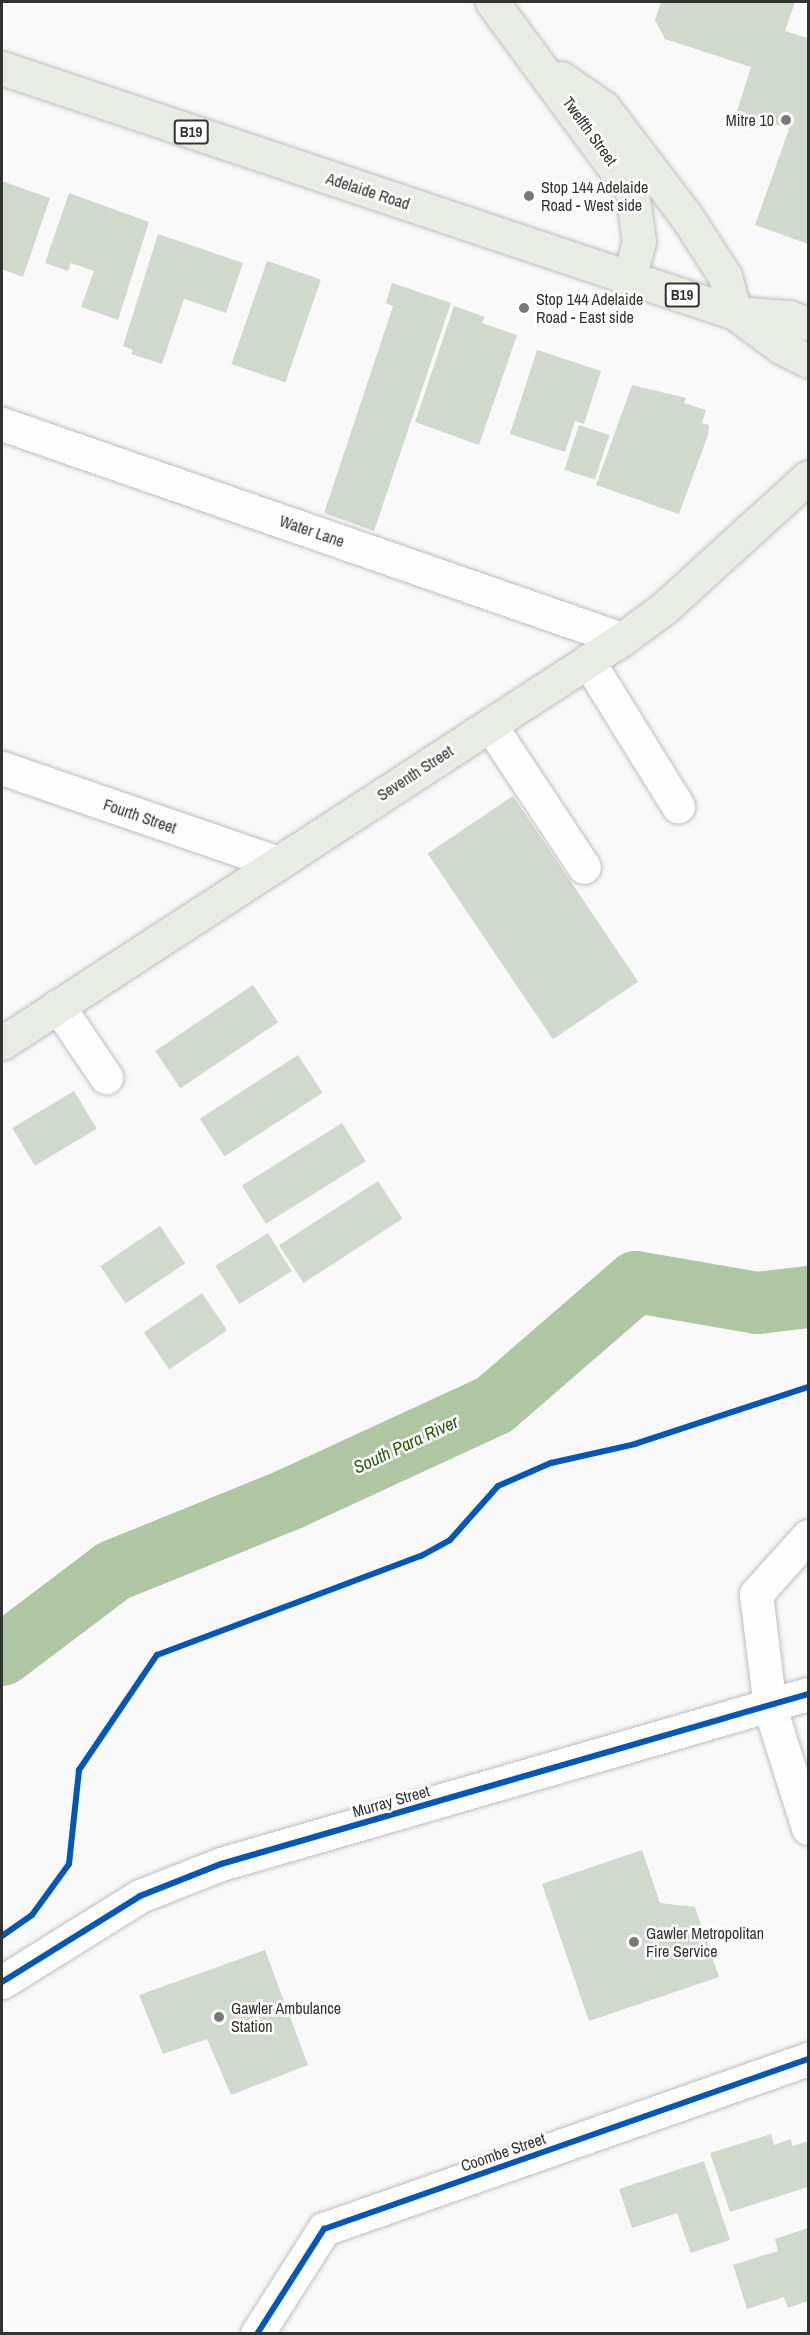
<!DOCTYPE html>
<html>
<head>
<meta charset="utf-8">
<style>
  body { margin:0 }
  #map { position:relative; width:810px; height:2335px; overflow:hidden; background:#f8f9f8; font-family:"Archivo Narrow",sans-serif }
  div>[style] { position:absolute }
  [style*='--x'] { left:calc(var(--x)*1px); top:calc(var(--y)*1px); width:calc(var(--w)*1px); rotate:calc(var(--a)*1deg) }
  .river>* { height:62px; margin:-31px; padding:0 31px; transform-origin:31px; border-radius:31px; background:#aec7a2 }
  .building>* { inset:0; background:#d1d9ce; transform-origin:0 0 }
  .roads { filter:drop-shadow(0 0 2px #bfbfbf) drop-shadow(0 0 2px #bfbfbf) }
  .minor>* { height:33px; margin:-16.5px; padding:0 16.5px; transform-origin:16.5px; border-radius:16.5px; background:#fefefe }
  .major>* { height:33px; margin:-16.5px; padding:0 16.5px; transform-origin:16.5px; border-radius:16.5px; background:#e8ece5 }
  .cycleway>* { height:6px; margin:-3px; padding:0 3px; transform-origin:3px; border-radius:3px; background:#0057b8 }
  .dots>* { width:16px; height:16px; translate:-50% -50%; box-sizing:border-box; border:3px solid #fff; border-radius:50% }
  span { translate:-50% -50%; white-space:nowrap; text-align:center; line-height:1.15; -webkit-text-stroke:5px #fff; paint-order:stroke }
  .shield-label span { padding:2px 4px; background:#fff; border:2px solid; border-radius:4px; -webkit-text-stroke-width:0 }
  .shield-label { font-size:15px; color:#333332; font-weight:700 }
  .poi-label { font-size:16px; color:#333332 }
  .right { translate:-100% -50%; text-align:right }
  .left { translate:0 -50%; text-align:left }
  .street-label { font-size:16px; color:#333332 }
  .water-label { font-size:18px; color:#2d590e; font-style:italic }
  .frame { position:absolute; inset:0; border:3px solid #333332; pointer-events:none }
</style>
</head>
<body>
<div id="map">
  <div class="river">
    <div style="--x:2;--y:1655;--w:139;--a:-37.1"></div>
    <div style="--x:113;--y:1571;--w:189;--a:-22.1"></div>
    <div style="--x:288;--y:1500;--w:227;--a:-24.8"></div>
    <div style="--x:494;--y:1405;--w:188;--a:-40.9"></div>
    <div style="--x:636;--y:1282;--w:123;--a:9.8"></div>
    <div style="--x:757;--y:1303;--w:51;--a:-6.7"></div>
  </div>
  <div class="building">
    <div style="clip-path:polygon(661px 2px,795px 2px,785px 31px,808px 38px,808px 244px,755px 225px,789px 129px,737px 111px,751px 67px,665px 39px,655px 20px)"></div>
    <div style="clip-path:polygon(2px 181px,50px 198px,23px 277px,2px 269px)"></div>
    <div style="clip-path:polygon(69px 193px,149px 222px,118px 320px,81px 307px,94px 271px,71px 263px,68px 271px,45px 263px)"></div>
    <div style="clip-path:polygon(158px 234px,243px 263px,226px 313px,184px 299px,162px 364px,131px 354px,133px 350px,123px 346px)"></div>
    <div style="left:267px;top:261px;width:57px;height:109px;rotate:19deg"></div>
    <div style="clip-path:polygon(392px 283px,451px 303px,374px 531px,324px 513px,393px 306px,386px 303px)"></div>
    <div style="clip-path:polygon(454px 306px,485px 317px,482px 323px,517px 335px,479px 445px,415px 422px)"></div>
    <div style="clip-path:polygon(537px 350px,601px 371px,584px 424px,575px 421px,565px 452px,510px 434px)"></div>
    <div style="clip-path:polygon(632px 385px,686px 398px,684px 403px,706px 410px,702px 423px,709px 425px,708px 435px,679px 514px,596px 485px)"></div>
    <div style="left:579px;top:425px;width:32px;height:47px;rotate:18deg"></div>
    <div style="left:513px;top:796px;width:224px;height:103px;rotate:56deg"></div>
    <div style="left:253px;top:985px;width:45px;height:118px;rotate:56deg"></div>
    <div style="left:298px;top:1055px;width:45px;height:117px;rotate:57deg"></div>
    <div style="left:74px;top:1091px;width:44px;height:72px;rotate:59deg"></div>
    <div style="left:342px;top:1123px;width:45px;height:118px;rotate:58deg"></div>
    <div style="left:378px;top:1181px;width:45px;height:118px;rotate:57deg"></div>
    <div style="left:160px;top:1226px;width:45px;height:72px;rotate:56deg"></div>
    <div style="left:268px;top:1233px;width:45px;height:62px;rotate:58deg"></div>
    <div style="left:202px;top:1293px;width:45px;height:70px;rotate:56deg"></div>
    <div style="clip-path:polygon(642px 1850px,660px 1903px,695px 1907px,719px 1977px,589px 2021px,542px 1884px)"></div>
    <div style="clip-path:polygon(265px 1950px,308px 2065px,231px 2095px,207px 2039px,163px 2054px,139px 1995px)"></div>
    <div style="clip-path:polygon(771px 2134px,774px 2145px,791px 2139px,792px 2146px,808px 2141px,808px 2187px,730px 2212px,710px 2153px)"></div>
    <div style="clip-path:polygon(704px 2161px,730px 2240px,691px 2253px,677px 2213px,632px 2228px,619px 2189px)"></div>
    <div style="clip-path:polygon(808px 2228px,808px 2301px,788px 2308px,784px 2297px,747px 2309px,733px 2265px,778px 2251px,775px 2239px)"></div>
  </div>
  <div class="roads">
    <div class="minor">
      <div style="--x:2;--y:424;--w:656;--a:19.13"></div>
      <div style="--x:588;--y:661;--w:171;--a:58.2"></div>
      <div style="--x:490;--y:725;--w:170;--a:56.5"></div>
      <div style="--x:2;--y:768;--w:292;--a:19"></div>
      <div style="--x:58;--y:1006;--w:86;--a:55.9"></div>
      <div style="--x:808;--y:1536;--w:78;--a:131.9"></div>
      <div style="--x:756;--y:1594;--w:115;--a:83"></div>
      <div style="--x:770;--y:1708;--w:126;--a:72.4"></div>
      <div style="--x:2;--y:1982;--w:163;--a:-31.9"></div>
      <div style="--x:140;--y:1896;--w:87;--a:-21.6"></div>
      <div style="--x:221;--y:1864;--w:611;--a:-16.15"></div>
      <div style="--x:257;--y:2334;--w:125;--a:-57.5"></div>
      <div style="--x:324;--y:2229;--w:513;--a:-19.35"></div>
    </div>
    <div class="major">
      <div style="--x:492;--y:2;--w:236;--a:53.6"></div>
      <div style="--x:632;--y:192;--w:49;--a:81.9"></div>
      <div style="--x:639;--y:241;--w:38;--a:105"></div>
      <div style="--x:2;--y:68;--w:773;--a:18.48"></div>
      <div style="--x:735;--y:313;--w:54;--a:4.2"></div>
      <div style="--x:789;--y:317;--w:20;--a:20"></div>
      <div style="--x:561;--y:78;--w:51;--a:34.6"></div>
      <div style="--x:603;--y:107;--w:137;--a:52.7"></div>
      <div style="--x:686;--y:216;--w:72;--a:57"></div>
      <div style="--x:725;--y:276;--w:38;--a:75"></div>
      <div style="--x:735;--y:313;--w:57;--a:36.5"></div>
      <div style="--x:781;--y:347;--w:30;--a:27"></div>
      <div style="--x:2;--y:1043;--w:740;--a:-33.09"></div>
      <div style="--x:622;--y:639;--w:51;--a:-36.2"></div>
      <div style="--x:663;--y:609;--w:196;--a:-42.3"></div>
    </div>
  </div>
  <div class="cycleway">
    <div style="--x:2;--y:1936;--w:37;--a:-35"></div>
    <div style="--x:32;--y:1915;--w:63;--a:-54"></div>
    <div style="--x:69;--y:1864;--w:95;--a:-83.9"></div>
    <div style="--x:79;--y:1770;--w:139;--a:-55.9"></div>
    <div style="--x:157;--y:1655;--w:282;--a:-20.6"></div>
    <div style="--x:421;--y:1556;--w:33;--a:-29"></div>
    <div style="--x:450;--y:1540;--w:72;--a:-48.4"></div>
    <div style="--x:498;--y:1486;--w:58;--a:-23.5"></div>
    <div style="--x:551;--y:1463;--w:86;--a:-12.7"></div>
    <div style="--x:635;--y:1444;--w:182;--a:-18.2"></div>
    <div style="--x:2;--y:1982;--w:163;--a:-31.9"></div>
    <div style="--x:140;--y:1896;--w:87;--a:-21.6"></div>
    <div style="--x:221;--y:1864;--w:611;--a:-16.15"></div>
    <div style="--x:257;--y:2334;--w:125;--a:-57.5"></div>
    <div style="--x:324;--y:2229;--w:513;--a:-19.35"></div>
  </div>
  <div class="dots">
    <div style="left:786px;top:120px;background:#787877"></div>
    <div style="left:529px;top:196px;background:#787877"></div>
    <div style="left:524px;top:308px;background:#787877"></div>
    <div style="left:634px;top:1942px;background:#787877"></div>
    <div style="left:219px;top:2017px;background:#787877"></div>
  </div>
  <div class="shield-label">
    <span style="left:191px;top:132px">B19</span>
    <span style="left:682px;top:295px">B19</span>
  </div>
  <div class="poi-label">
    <span class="right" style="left:774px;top:120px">Mitre 10</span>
    <span class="left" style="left:541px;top:196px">Stop 144 Adelaide<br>Road - West side</span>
    <span class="left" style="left:536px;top:308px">Stop 144 Adelaide<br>Road - East side</span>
    <span class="left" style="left:646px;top:1942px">Gawler Metropolitan<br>Fire Service</span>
    <span class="left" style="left:231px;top:2017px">Gawler Ambulance<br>Station</span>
  </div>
  <div class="street-label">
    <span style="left:590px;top:131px;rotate:54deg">Twelfth Street</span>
    <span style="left:368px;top:191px;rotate:18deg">Adelaide Road</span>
    <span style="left:312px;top:531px;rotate:19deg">Water Lane</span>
    <span style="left:415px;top:773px;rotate:-33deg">Seventh Street</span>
    <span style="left:140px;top:816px;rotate:19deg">Fourth Street</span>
    <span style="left:391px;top:1801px;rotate:-16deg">Murray Street</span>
    <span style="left:503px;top:2152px;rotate:-19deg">Coombe Street</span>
  </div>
  <div class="water-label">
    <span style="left:406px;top:1445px;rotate:-25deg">South Para River</span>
  </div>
  <div class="frame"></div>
</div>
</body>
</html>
